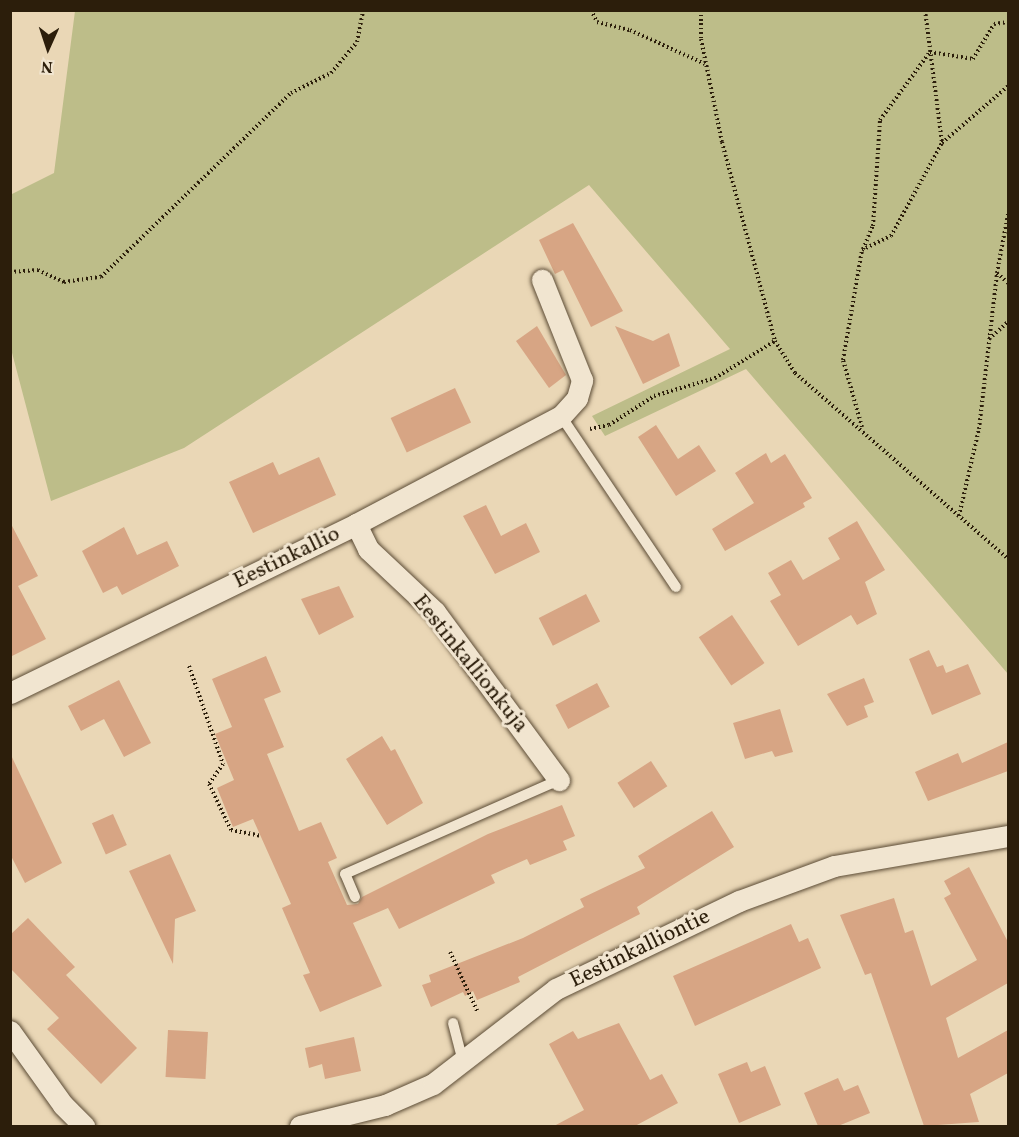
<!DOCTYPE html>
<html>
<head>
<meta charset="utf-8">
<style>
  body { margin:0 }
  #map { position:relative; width:1019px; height:1137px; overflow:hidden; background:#ead7b6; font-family:Vollkorn,serif }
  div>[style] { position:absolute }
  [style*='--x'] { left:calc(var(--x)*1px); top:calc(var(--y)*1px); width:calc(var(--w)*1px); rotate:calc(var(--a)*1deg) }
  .green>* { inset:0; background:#bdbd89 }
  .building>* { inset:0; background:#d7a584; transform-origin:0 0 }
  .path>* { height:4px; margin-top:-2px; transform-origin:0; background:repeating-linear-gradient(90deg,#2c1e0b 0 1.5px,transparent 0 4.5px) }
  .roads { filter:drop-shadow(0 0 2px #5c4c36) drop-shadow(0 0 2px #5c4c36) }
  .lane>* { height:10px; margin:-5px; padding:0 5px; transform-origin:5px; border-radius:5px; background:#f1e5d0 }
  .street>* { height:21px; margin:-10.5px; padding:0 10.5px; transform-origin:10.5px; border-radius:10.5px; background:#f1e5d0 }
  span { translate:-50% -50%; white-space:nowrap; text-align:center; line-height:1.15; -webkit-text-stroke:6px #f1e5d0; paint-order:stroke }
  .street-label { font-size:22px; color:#2c1e0b }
  .frame { position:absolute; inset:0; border:12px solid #2c1e0b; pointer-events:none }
  .north { position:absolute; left:18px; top:18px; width:60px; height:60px; -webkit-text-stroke:4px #f1e5d0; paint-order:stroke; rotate:183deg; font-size:16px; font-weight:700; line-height:24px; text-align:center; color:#2c1e0b }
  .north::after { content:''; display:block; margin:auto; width:21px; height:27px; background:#2c1e0b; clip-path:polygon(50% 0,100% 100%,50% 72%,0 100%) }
</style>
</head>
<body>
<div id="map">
  <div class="green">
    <div style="clip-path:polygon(75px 11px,1008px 11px,1008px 674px,746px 369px,605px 436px,592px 416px,730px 349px,589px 185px,184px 448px,51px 501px,11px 349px,10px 195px,54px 173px)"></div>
  </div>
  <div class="building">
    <div style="clip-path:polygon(573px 223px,623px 311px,591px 327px,563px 270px,555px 274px,539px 240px)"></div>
    <div style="clip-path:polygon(537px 326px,566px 375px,549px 388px,516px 341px)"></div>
    <div style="clip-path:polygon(615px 326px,653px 341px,669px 333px,680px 366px,643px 384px)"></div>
    <div style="left:455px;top:388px;width:38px;height:71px;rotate:65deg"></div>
    <div style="clip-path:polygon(656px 425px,678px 459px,699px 445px,716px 471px,676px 496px,638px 437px)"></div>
    <div style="clip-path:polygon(766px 453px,771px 463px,785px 454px,812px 498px,803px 503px,805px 507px,725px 551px,712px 529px,754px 503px,735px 473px)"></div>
    <div style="clip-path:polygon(319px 457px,336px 495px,253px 533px,229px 482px,273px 462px,279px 475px)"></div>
    <div style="clip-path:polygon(486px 505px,501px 536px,526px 523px,540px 552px,495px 574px,463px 516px)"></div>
    <div style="clip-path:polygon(857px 521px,885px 570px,865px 582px,877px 614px,857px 625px,851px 615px,798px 646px,770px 601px,781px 595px,768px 573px,791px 560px,803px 580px,840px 559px,828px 538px)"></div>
    <div style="clip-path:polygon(10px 522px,38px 576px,18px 586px,46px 639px,10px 657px)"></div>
    <div style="clip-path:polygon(124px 527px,137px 555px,167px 541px,179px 566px,122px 595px,117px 586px,103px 593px,82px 551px)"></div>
    <div style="clip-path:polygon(339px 586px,354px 617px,319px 635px,301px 599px)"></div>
    <div style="left:586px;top:594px;width:31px;height:53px;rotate:63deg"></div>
    <div style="left:732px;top:615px;width:58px;height:40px;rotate:56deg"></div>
    <div style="clip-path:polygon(929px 650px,937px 667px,943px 665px,946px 673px,968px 664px,981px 694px,932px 715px,909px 659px)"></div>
    <div style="clip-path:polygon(266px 656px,281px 692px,264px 699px,284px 747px,267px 754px,299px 831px,321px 822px,337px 858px,328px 862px,347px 905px,358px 904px,362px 897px,488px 834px,562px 805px,575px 836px,563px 841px,567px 850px,530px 865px,527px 859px,491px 875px,495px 883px,399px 929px,388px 908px,353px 923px,382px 986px,320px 1012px,303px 975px,310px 973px,282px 908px,291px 904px,253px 819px,233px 827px,217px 788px,234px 780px,215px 734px,232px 727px,212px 679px)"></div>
    <div style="clip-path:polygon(864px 678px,874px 702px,864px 706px,868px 717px,847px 726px,827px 694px)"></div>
    <div style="clip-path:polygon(119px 680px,151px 743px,124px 757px,104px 719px,81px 731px,68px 706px)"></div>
    <div style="left:597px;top:683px;width:27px;height:47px;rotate:62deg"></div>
    <div style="clip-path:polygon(780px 709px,793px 752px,775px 757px,772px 751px,745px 759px,733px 723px)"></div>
    <div style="clip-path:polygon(382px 736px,391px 751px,395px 749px,423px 803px,387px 825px,346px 759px)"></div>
    <div style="clip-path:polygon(1008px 742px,1008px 771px,928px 801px,915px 772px,958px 753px,962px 763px)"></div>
    <div style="clip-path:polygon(10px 753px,62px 863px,25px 883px,10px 854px)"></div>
    <div style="left:651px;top:761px;width:30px;height:40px;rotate:57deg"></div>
    <div style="clip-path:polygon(712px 811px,734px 847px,637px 907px,640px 914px,518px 977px,520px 982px,477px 1000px,473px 991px,465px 996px,463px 992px,431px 1007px,422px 985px,431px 982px,429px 975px,523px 938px,584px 907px,580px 899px,645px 868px,638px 856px)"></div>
    <div style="left:113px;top:814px;width:34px;height:23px;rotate:66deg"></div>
    <div style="clip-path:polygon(170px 854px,196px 911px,175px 919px,173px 964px,129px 871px)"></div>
    <div style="clip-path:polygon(969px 867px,1008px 942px,1008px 983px,946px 1018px,958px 1058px,1008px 1030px,1008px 1073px,970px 1094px,979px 1122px,924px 1126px,871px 973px,865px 975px,840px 915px,894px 898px,905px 933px,913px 930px,931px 986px,977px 960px,944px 898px,951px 894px,944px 881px)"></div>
    <div style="clip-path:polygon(28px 918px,75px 967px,66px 975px,137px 1048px,101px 1084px,47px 1029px,59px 1018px,10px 968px,10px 935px)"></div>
    <div style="clip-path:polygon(791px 924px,799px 942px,808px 938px,821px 968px,695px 1026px,673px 976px)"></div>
    <div style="clip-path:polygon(619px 1023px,650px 1080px,662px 1074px,678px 1103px,635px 1126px,554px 1126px,584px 1110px,549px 1044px,573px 1031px,578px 1039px)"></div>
    <div style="left:168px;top:1030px;width:40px;height:47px;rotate:3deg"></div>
    <div style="clip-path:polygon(354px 1037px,361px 1071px,325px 1079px,322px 1064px,309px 1068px,305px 1048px)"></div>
    <div style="clip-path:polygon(747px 1062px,751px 1072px,765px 1066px,781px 1105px,739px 1123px,718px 1074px)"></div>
    <div style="clip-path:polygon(838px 1078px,844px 1091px,858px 1085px,870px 1113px,838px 1126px,818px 1126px,804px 1093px)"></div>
  </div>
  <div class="path">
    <div style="--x:591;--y:10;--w:13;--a:63"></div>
    <div style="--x:597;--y:22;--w:34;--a:14"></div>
    <div style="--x:630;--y:30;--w:82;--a:24.4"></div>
    <div style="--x:701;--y:10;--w:29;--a:90"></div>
    <div style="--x:701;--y:39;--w:105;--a:78.5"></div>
    <div style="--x:722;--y:142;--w:206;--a:75.1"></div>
    <div style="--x:775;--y:341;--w:38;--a:58"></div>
    <div style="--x:795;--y:373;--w:283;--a:41.1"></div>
    <div style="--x:925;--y:10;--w:134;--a:82.7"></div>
    <div style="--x:863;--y:249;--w:25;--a:-67"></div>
    <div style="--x:873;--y:226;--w:106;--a:-86.2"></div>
    <div style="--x:880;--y:120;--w:84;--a:-53.7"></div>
    <div style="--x:930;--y:52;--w:44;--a:9.2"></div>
    <div style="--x:973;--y:59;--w:41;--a:-59"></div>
    <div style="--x:994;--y:24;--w:14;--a:-8"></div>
    <div style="--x:10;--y:272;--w:28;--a:-4"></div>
    <div style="--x:38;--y:270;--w:29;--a:25"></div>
    <div style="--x:64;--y:282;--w:37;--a:-8"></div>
    <div style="--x:101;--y:277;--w:264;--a:-44.1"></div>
    <div style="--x:291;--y:93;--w:45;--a:-26.6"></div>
    <div style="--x:331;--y:73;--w:40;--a:-50"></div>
    <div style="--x:357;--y:42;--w:33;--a:-79"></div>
    <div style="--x:997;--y:273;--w:15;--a:42"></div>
    <div style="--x:989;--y:339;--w:25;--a:-42"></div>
    <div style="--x:862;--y:427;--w:70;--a:-105.8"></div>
    <div style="--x:843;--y:360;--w:112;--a:-80.2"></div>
    <div style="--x:862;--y:250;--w:32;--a:-26"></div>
    <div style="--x:891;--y:236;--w:106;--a:-61.3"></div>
    <div style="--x:942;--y:143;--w:87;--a:-40.8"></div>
    <div style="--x:590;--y:429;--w:19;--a:-12"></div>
    <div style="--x:609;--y:425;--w:54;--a:-32.8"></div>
    <div style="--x:654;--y:396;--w:64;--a:-16.4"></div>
    <div style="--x:715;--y:378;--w:70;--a:-31.7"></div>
    <div style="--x:959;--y:516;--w:89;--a:-77.1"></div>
    <div style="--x:979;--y:429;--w:157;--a:-83.4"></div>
    <div style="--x:997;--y:273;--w:60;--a:-79.4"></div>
    <div style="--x:189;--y:666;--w:104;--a:70.9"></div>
    <div style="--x:223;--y:764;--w:24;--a:125"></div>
    <div style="--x:209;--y:784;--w:51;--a:64.4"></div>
    <div style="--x:231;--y:830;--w:31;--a:11"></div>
    <div style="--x:450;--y:952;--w:67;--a:65.3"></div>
  </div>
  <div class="roads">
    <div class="lane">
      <div style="--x:561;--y:416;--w:206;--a:56.1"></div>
      <div style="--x:355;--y:897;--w:25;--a:-113"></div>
      <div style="--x:345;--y:874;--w:234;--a:-23.7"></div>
      <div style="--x:453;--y:1023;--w:40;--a:75.6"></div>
    </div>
    <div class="street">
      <div style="--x:356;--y:524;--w:28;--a:64"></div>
      <div style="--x:368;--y:549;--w:92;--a:43.2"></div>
      <div style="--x:435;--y:612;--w:209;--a:53.6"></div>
      <div style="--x:10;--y:693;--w:385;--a:-26"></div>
      <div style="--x:356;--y:524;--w:232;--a:-27.8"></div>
      <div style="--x:561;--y:416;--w:24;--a:-48"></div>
      <div style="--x:577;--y:398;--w:19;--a:-74"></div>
      <div style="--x:582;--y:380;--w:108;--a:-111.8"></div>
      <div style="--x:10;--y:1031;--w:91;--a:54.4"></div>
      <div style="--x:63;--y:1105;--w:30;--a:45"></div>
      <div style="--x:300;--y:1126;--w:88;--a:-13.9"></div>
      <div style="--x:385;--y:1105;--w:52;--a:-23.6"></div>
      <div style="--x:433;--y:1084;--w:155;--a:-37.7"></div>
      <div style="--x:556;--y:989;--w:203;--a:-25.7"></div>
      <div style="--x:739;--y:901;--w:101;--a:-20.2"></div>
      <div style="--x:834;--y:866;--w:177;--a:-9.8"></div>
    </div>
  </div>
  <div class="street-label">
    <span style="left:287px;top:558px;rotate:-26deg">Eestinkallio</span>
    <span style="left:470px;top:664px;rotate:51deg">Eestinkallionkuja</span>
    <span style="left:640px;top:949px;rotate:-26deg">Eestinkalliontie</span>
  </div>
  <div class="frame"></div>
  <div class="north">N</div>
</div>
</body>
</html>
